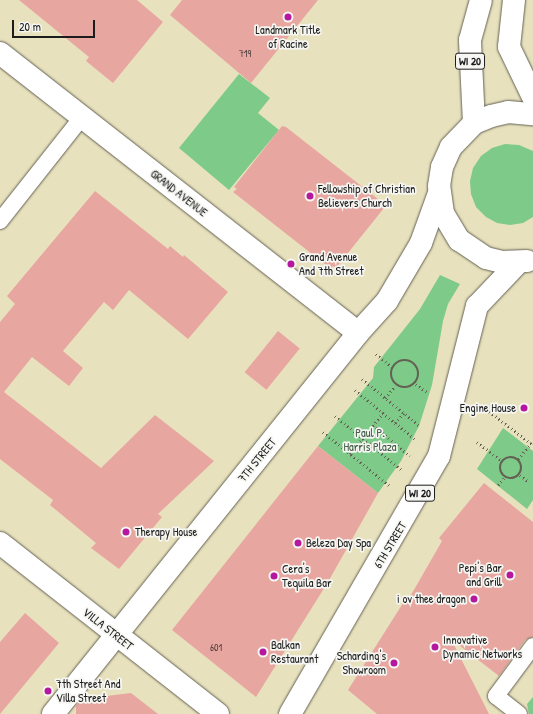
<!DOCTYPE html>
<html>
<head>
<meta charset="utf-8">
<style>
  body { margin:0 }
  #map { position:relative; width:533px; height:714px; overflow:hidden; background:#e8e1bd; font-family:"Patrick Hand",sans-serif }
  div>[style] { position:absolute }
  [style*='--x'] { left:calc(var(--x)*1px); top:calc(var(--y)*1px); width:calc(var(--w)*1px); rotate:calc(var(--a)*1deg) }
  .green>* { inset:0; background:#7eca88 }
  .building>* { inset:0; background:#e8a6a0; transform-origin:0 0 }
  .path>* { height:2.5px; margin-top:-1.25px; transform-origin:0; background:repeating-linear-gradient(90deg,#636154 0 1px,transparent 0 4px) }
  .path>.ring { margin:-1.25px; padding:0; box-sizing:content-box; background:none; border:2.5px solid #636154; border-radius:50% }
  .roads { filter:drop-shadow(0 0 1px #636154) drop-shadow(0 0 1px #636154) }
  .lane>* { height:16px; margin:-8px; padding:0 8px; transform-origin:8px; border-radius:8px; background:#fff }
  .street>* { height:22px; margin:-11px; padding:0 11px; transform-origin:11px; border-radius:11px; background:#fff }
  .primary>* { height:22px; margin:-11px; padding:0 11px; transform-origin:11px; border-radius:11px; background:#fff }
  .dots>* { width:11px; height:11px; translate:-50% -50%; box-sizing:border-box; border:2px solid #f6f6f2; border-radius:50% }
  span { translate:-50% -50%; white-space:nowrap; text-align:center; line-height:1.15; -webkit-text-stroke:3.5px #f6f6f2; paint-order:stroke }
  .number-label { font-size:10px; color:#4f3e3d }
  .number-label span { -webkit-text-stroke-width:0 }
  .shield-label span { padding:1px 3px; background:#f6f6f2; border:1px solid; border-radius:3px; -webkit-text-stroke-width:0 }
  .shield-label { font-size:11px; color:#1c1c1c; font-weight:700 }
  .poi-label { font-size:12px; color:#1c1c1c }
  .left { translate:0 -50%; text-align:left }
  .right { translate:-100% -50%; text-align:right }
  .street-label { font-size:12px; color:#1c1c1c }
  .park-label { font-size:12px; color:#3e5942 }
  .scale { position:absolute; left:12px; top:20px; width:83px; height:18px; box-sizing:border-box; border:2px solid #1c1c1c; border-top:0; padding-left:5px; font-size:12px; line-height:14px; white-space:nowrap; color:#1c1c1c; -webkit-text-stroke:3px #f6f6f2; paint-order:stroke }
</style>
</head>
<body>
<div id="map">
  <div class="green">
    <div style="clip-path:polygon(239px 74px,270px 98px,258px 113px,279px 130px,229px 190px,179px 148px)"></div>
    <div style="clip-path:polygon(505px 144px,519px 145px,533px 151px,533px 217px,523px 223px,510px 225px,497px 223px,486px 217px,476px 207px,471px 194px,470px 181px,473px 168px,481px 156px,492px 148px)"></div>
    <div style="clip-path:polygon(440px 275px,460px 284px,448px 304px,443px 321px,432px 385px,419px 426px,401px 461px,378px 493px,318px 446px,373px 378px,374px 367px,420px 309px)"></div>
    <div style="clip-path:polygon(503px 428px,533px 451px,533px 500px,527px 509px,477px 469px)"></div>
    <div style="clip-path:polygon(533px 697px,533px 714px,529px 714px,527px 704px)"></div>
  </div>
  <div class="building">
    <div style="clip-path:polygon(19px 0,137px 0,163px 22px,113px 83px,86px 61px,89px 57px)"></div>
    <div style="clip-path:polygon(182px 0,318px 0,251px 83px,170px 15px)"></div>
    <div style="clip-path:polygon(282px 126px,286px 127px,383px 203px,381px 206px,384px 208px,336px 268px,333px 266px,331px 269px,233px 192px,237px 189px,234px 187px)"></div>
    <div style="clip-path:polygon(95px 191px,168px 249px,170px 246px,183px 257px,184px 255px,228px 292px,188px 339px,129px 290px,113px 310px,104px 302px,63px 351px,83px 368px,69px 386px,32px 357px,4px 392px,101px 468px,155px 415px,214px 461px,158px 514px,162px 517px,119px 569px,91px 548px,96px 543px,50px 505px,53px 500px,0 459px,0 322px,15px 304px,7px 296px)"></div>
    <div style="left:278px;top:331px;width:28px;height:53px;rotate:39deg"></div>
    <div style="clip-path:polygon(318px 446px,378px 493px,328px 582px,256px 697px,172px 630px)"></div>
    <div style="clip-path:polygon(484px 483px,533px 522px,533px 637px,525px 640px,499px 676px,451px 639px,489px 714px,377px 714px,348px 690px,405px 600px,407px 602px,442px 541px,439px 538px)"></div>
    <div style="clip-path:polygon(25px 613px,59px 643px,0 714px,0 642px)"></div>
    <div style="clip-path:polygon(131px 693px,158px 714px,76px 714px,76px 706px,81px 699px)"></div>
  </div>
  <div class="path">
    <div style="--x:376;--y:354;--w:21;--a:39"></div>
    <div class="ring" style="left:391px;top:360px;width:25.5px;height:25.5px"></div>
    <div style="--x:362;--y:379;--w:76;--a:39.1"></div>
    <div style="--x:416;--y:384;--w:15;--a:37"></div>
    <div style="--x:355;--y:390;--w:79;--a:39.3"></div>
    <div style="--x:385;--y:398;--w:16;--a:-50"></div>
    <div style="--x:486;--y:409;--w:59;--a:37.5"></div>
    <div style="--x:335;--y:416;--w:86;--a:38.9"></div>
    <div style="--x:395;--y:423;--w:13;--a:-48"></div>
    <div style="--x:373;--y:425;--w:48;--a:40"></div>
    <div style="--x:323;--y:432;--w:86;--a:38.9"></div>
    <div style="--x:477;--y:442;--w:31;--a:37"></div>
    <div style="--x:350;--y:454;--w:53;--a:-51.2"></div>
    <div class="ring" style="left:500px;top:457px;width:19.5px;height:19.5px"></div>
    <div style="--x:518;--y:459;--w:21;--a:-51"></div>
    <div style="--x:520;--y:475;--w:11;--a:38"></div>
    <div style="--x:498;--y:485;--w:9;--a:-49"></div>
  </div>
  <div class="roads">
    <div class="lane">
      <div style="--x:0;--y:221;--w:132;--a:-51.7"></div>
      <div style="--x:519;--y:714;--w:29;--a:-142"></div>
      <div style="--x:496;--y:696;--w:62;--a:-53.5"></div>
    </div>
    <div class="street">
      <div style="--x:0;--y:53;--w:454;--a:38"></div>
      <div style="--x:0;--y:543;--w:277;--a:38.1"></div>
    </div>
    <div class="primary">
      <div style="--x:514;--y:0;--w:47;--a:96.1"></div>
      <div style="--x:509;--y:47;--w:55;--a:64.4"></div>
      <div style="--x:474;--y:123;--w:83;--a:-92.8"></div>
      <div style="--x:470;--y:40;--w:41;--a:-74.6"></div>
      <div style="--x:527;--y:261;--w:25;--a:178"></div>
      <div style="--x:502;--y:262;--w:16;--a:-166"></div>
      <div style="--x:486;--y:258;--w:32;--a:-146"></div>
      <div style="--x:459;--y:240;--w:31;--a:-121"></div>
      <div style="--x:443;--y:213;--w:27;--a:-98"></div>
      <div style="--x:439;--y:186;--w:19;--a:-81"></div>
      <div style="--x:442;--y:167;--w:22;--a:-66"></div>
      <div style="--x:451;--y:147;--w:33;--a:-46"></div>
      <div style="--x:474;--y:123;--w:18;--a:-22"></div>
      <div style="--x:491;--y:116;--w:17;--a:-13"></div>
      <div style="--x:508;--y:112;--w:25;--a:5"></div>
      <div style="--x:53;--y:714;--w:488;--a:-51.3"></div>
      <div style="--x:358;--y:333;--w:43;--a:-47.8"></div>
      <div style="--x:387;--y:301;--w:67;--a:-59.6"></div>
      <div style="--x:421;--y:243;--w:53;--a:-70.2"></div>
      <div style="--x:290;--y:714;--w:298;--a:-60"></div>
      <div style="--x:439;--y:456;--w:155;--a:-75.8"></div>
      <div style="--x:477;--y:306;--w:59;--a:-46.4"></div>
    </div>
  </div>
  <div class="dots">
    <div style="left:288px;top:17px;background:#b5179e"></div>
    <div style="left:310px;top:196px;background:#b5179e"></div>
    <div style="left:291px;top:264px;background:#b5179e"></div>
    <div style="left:524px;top:408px;background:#b5179e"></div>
    <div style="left:126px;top:532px;background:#b5179e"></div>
    <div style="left:298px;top:543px;background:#b5179e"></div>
    <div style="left:510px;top:575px;background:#b5179e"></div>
    <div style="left:274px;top:576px;background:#b5179e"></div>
    <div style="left:474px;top:599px;background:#b5179e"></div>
    <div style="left:435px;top:647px;background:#b5179e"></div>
    <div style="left:263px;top:652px;background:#b5179e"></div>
    <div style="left:394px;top:663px;background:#b5179e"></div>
    <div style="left:48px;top:691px;background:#b5179e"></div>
  </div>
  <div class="number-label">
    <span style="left:245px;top:54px">719</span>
    <span style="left:216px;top:648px">601</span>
  </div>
  <div class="shield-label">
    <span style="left:470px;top:61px">WI 20</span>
    <span style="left:420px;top:493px">WI 20</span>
  </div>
  <div class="poi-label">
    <span style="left:288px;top:37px">Landmark Title<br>of Racine</span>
    <span class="left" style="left:318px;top:196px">Fellowship of Christian<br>Believers Church</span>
    <span class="left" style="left:299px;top:264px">Grand Avenue<br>And 7th Street</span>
    <span class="right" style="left:516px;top:408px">Engine House</span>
    <span class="left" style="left:135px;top:532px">Therapy House</span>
    <span class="left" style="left:306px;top:543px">Beleza Day Spa</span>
    <span class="right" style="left:502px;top:575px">Pepi's Bar<br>and Grill</span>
    <span class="left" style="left:282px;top:576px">Cera's<br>Tequila Bar</span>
    <span class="right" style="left:466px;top:599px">i ov thee dragon</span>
    <span class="left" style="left:443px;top:647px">Innovative<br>Dynamic Networks</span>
    <span class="left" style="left:271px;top:652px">Balkan<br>Restaurant</span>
    <span class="right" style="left:386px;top:663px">Scharding's<br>Showroom</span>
    <span class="left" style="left:56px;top:691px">7th Street And<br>Villa Street</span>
  </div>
  <div class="street-label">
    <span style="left:179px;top:193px;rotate:38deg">GRAND AVENUE</span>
    <span style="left:257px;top:460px;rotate:-51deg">7TH STREET</span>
    <span style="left:390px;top:545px;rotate:-59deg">6TH STREET</span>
    <span style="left:108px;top:629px;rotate:38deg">VILLA STREET</span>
  </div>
  <div class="park-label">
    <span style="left:370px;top:440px">Paul P.<br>Harris Plaza</span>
  </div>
  <div class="scale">20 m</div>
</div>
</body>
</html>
